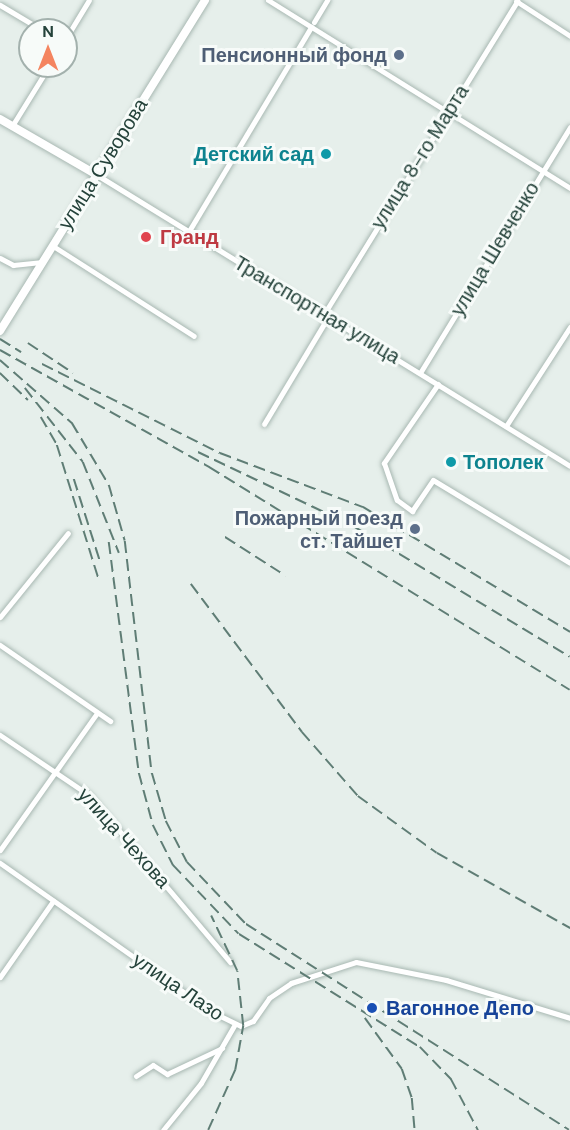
<!DOCTYPE html>
<html>
<head>
<meta charset="utf-8">
<style>
  body { margin:0 }
  #map { position:relative; width:570px; height:1130px; overflow:hidden; background:#e6efeb; font-family:"DM Sans",sans-serif }
  div>[style] { position:absolute }
  [style*='--x'] { left:calc(var(--x)*1px); top:calc(var(--y)*1px); width:calc(var(--w)*1px); rotate:calc(var(--a)*1deg) }
  .roads { filter:drop-shadow(0 0 2px #a8b8b2) drop-shadow(0 0 2px #a8b8b2) }
  .street>* { height:5px; margin:-2.5px; padding:0 2.5px; transform-origin:2.5px; border-radius:2.5px; background:#fff }
  .secondary>* { height:8px; margin:-4px; padding:0 4px; transform-origin:4px; border-radius:4px; background:#fff }
  .rail>* { height:1.5px; margin-top:-0.75px; transform-origin:0; background:repeating-linear-gradient(90deg,#5f7d75 0 12px,transparent 0 18px) }
  .dots>* { width:16px; height:16px; translate:-50% -50%; box-sizing:border-box; border:3px solid #f7fbf9; border-radius:50% }
  span { translate:-50% -50%; white-space:nowrap; text-align:center; line-height:1.15; -webkit-text-stroke:6px #f7fbf9; paint-order:stroke }
  .service-label { font-size:20px; color:#4e5e75; font-weight:700 }
  .right { translate:-100% -50%; text-align:right }
  .culture-label { font-size:20px; color:#0d838f; font-weight:700 }
  .left { translate:0 -50%; text-align:left }
  .street-label { font-size:20px; color:#24423a }
  .health-label { font-size:20px; color:#be3a42; font-weight:700 }
  .transit-label { font-size:20px; color:#164399; font-weight:700 }
  .north { position:absolute; left:18px; top:18px; width:60px; height:60px; box-sizing:border-box; background:#f7fbf9; border:2px solid #a3b1ad; border-radius:50%; rotate:0deg; font-size:16px; font-weight:700; line-height:24px; text-align:center; color:#24423a }
  .north::after { content:''; display:block; margin:auto; width:21px; height:27px; background:#f4845f; clip-path:polygon(50% 0,100% 100%,50% 72%,0 100%) }
</style>
</head>
<body>
<div id="map">
  <div class="roads">
    <div class="street">
      <div style="--x:268;--y:0;--w:356;--a:31.9"></div>
      <div style="--x:516;--y:1;--w:64;--a:32.9"></div>
      <div style="--x:0;--y:5;--w:49;--a:30.8"></div>
      <div style="--x:314;--y:22;--w:26;--a:-59"></div>
      <div style="--x:66;--y:38;--w:44;--a:-58.8"></div>
      <div style="--x:12;--y:126;--w:70;--a:-58.3"></div>
      <div style="--x:97;--y:175;--w:555;--a:31.6"></div>
      <div style="--x:189;--y:231;--w:238;--a:-59.1"></div>
      <div style="--x:53;--y:246;--w:167;--a:32.6"></div>
      <div style="--x:0;--y:258;--w:15;--a:28"></div>
      <div style="--x:13;--y:265;--w:30;--a:-6"></div>
      <div style="--x:324;--y:314;--w:368;--a:-58.3"></div>
      <div style="--x:420;--y:373;--w:288;--a:-58.6"></div>
      <div style="--x:438;--y:384;--w:96;--a:124.4"></div>
      <div style="--x:384;--y:463;--w:39;--a:71"></div>
      <div style="--x:397;--y:500;--w:19;--a:36"></div>
      <div style="--x:412;--y:511;--w:37;--a:-56"></div>
      <div style="--x:433;--y:480;--w:160;--a:31.2"></div>
      <div style="--x:264;--y:424;--w:125;--a:-59.1"></div>
      <div style="--x:506;--y:426;--w:118;--a:-57.1"></div>
      <div style="--x:0;--y:617;--w:108;--a:-51"></div>
      <div style="--x:0;--y:645;--w:134;--a:34.6"></div>
      <div style="--x:0;--y:735;--w:107;--a:34"></div>
      <div style="--x:89;--y:795;--w:219;--a:49.8"></div>
      <div style="--x:0;--y:850;--w:168;--a:-54.7"></div>
      <div style="--x:0;--y:863;--w:259;--a:35.1"></div>
      <div style="--x:212;--y:1012;--w:32;--a:26"></div>
      <div style="--x:241;--y:1026;--w:13;--a:-23"></div>
      <div style="--x:253;--y:1021;--w:28;--a:-55"></div>
      <div style="--x:269;--y:998;--w:27;--a:-34"></div>
      <div style="--x:291;--y:983;--w:68;--a:-17.9"></div>
      <div style="--x:356;--y:962;--w:92;--a:11.3"></div>
      <div style="--x:446;--y:980;--w:130;--a:17"></div>
      <div style="--x:0;--y:977;--w:93;--a:-55.1"></div>
      <div style="--x:136;--y:1076;--w:20;--a:-33"></div>
      <div style="--x:153;--y:1065;--w:17;--a:33"></div>
      <div style="--x:167;--y:1074;--w:61;--a:-25.3"></div>
      <div style="--x:163;--y:1130;--w:60;--a:-51"></div>
      <div style="--x:201;--y:1083;--w:68;--a:-60"></div>
    </div>
    <div class="secondary">
      <div style="--x:0;--y:119;--w:112;--a:30"></div>
      <div style="--x:0;--y:331;--w:389;--a:-58.2"></div>
    </div>
  </div>
  <div class="rail">
    <div style="--x:0;--y:339;--w:25;--a:32"></div>
    <div style="--x:28;--y:343;--w:54;--a:33.7"></div>
    <div style="--x:0;--y:350;--w:240;--a:29.2"></div>
    <div style="--x:209;--y:467;--w:424;--a:31.7"></div>
    <div style="--x:0;--y:360;--w:96;--a:41.2"></div>
    <div style="--x:72;--y:423;--w:72;--a:59.2"></div>
    <div style="--x:109;--y:485;--w:58;--a:74.1"></div>
    <div style="--x:125;--y:541;--w:234;--a:83.4"></div>
    <div style="--x:152;--y:773;--w:50;--a:73.7"></div>
    <div style="--x:166;--y:821;--w:46;--a:62.9"></div>
    <div style="--x:187;--y:862;--w:86;--a:46.4"></div>
    <div style="--x:246;--y:924;--w:383;--a:32.5"></div>
    <div style="--x:42;--y:364;--w:199;--a:26.6"></div>
    <div style="--x:220;--y:453;--w:153;--a:20.7"></div>
    <div style="--x:363;--y:507;--w:242;--a:31.1"></div>
    <div style="--x:0;--y:373;--w:39;--a:44"></div>
    <div style="--x:25;--y:388;--w:94;--a:51.9"></div>
    <div style="--x:83;--y:462;--w:98;--a:68.4"></div>
    <div style="--x:41;--y:417;--w:32;--a:60"></div>
    <div style="--x:57;--y:445;--w:141;--a:72.7"></div>
    <div style="--x:198;--y:452;--w:172;--a:25.5"></div>
    <div style="--x:353;--y:526;--w:253;--a:31.1"></div>
    <div style="--x:74;--y:479;--w:89;--a:72.4"></div>
    <div style="--x:225;--y:537;--w:72;--a:32.6"></div>
    <div style="--x:109;--y:542;--w:233;--a:82.6"></div>
    <div style="--x:139;--y:773;--w:54;--a:74.9"></div>
    <div style="--x:153;--y:825;--w:45;--a:63.4"></div>
    <div style="--x:173;--y:865;--w:95;--a:46.3"></div>
    <div style="--x:239;--y:934;--w:213;--a:32"></div>
    <div style="--x:420;--y:1047;--w:45;--a:45.9"></div>
    <div style="--x:451;--y:1079;--w:58;--a:62.1"></div>
    <div style="--x:191;--y:584;--w:185;--a:53.1"></div>
    <div style="--x:302;--y:732;--w:85;--a:48.8"></div>
    <div style="--x:358;--y:796;--w:97;--a:35.8"></div>
    <div style="--x:437;--y:853;--w:153;--a:29.4"></div>
    <div style="--x:365;--y:1018;--w:63;--a:54"></div>
    <div style="--x:402;--y:1069;--w:31;--a:71"></div>
    <div style="--x:412;--y:1098;--w:32;--a:85"></div>
    <div style="--x:208;--y:1130;--w:66;--a:-65.8"></div>
    <div style="--x:235;--y:1070;--w:45;--a:-79.7"></div>
    <div style="--x:243;--y:1026;--w:55;--a:-96.2"></div>
    <div style="--x:237;--y:971;--w:61;--a:-115.3"></div>
  </div>
  <div class="dots">
    <div style="left:399px;top:55px;background:#5c6f8a"></div>
    <div style="left:326px;top:154px;background:#0f9aa8"></div>
    <div style="left:146px;top:237px;background:#e0444e"></div>
    <div style="left:451px;top:462px;background:#0f9aa8"></div>
    <div style="left:415px;top:529px;background:#5c6f8a"></div>
    <div style="left:372px;top:1008px;background:#1a4fb4"></div>
  </div>
  <div class="service-label">
    <span class="right" style="left:387px;top:55px">Пенсионный фонд</span>
    <span class="right" style="left:403px;top:530px">Пожарный поезд<br>ст. Тайшет</span>
  </div>
  <div class="culture-label">
    <span class="right" style="left:314px;top:154px">Детский сад</span>
    <span class="left" style="left:463px;top:462px">Тополек</span>
  </div>
  <div class="street-label">
    <span style="left:420px;top:157px;rotate:-58deg">улица 8-го Марта</span>
    <span style="left:103px;top:164px;rotate:-58deg">улица Суворова</span>
    <span style="left:495px;top:249px;rotate:-59deg">улица Шевченко</span>
    <span style="left:317px;top:310px;rotate:31deg">Транспортная улица</span>
    <span style="left:124px;top:838px;rotate:48deg">улица Чехова</span>
    <span style="left:178px;top:987px;rotate:34deg">улица Лазо</span>
  </div>
  <div class="health-label">
    <span class="left" style="left:160px;top:237px">Гранд</span>
  </div>
  <div class="transit-label">
    <span class="left" style="left:386px;top:1008px">Вагонное Депо</span>
  </div>
  <div class="north">N</div>
</div>
</body>
</html>
